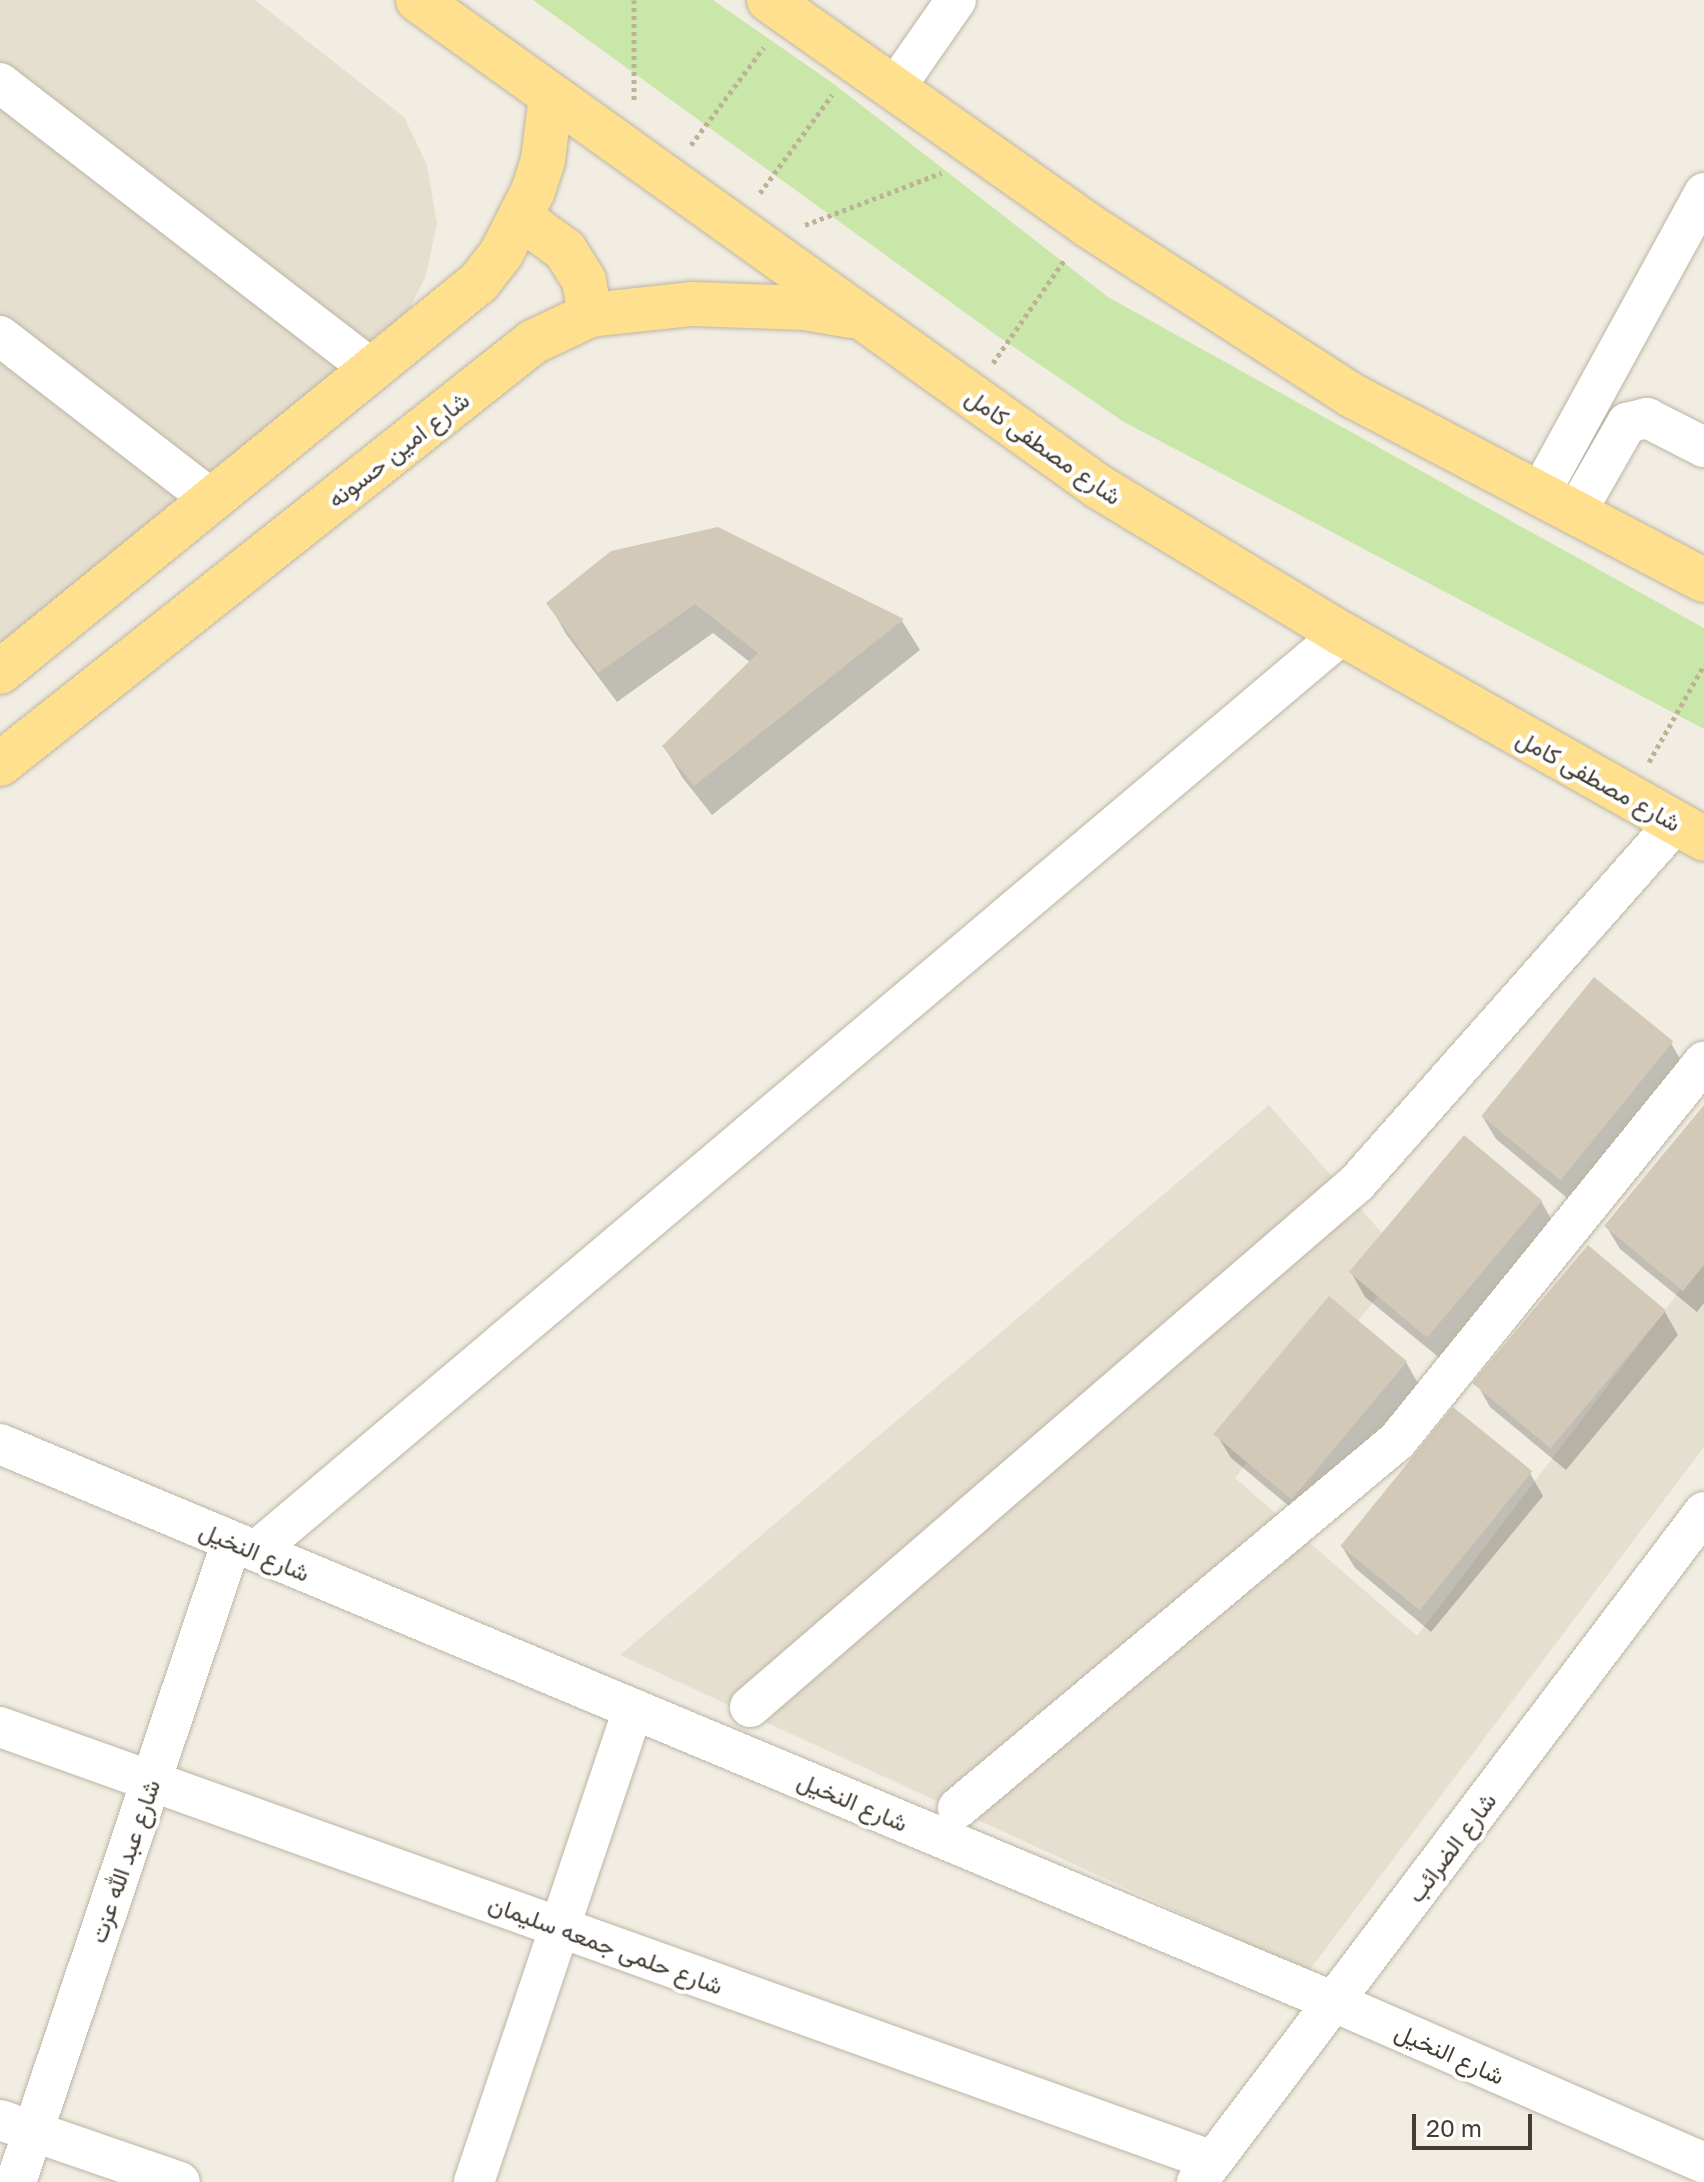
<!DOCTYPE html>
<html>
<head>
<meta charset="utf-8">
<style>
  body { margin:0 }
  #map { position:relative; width:1704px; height:2182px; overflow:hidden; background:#f1ede2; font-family:"Golos Text",Vazirmatn,sans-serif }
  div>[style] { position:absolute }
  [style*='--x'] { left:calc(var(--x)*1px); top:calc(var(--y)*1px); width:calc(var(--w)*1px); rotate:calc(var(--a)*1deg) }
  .residential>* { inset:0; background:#e5dfd0 }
  .green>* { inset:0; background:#cae7aa }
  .shadow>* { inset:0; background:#0003 }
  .building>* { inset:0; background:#d3c9b8; transform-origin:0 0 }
  .path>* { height:5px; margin-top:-2.5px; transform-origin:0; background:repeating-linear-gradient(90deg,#beb196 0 4px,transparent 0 8px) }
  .roads { filter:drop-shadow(0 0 2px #bdb5a5) drop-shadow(0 0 2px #bdb5a5) }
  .minor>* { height:40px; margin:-20px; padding:0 20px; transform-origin:20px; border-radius:20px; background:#fff }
  .major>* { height:44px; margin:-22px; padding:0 22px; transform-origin:22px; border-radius:22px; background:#ffe08e }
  span { translate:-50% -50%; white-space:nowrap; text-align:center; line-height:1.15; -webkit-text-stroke:8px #fff; paint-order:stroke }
  .street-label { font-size:24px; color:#433d33 }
  .scale { position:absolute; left:1412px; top:2114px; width:120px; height:36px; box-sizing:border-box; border:4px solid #433d33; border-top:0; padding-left:10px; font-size:24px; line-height:28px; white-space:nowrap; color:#433d33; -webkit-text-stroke:6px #fff; paint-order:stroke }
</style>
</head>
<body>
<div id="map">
  <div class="residential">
    <div style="clip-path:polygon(0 0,255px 0,404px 117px,427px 165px,437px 223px,426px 276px,409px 310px,0 648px)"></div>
    <div style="clip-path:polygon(1269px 1105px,1406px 1260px,1235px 1478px,1417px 1636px,1704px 1259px,1704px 1447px,1308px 1972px,620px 1655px)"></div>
  </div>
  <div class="green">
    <div style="clip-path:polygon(533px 0,713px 0,834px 84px,1108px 297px,1704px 628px,1704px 729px,1124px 422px,996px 335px)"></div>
  </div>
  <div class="shadow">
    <div style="clip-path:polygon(718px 529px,902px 621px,920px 650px,712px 815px,682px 777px,664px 746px,751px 663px,713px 633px,617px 702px,566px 634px,549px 604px)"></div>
    <div style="clip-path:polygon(1671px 1043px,1684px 1066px,1572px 1202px,1496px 1139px,1482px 1116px)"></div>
    <div style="clip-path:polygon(1704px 1108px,1704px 1303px,1697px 1312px,1620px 1249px,1606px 1226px)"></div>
    <div style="clip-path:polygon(1541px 1201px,1554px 1224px,1442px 1360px,1365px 1297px,1352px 1274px)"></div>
    <div style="clip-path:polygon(1588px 1248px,1665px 1312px,1678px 1335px,1566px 1470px,1490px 1407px,1477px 1384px)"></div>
    <div style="clip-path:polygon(1406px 1362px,1419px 1385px,1307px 1521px,1231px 1458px,1217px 1435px)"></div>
    <div style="clip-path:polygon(1530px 1473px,1543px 1496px,1431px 1632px,1355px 1568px,1341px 1545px)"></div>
  </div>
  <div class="building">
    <div style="clip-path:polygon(718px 527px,904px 619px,694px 786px,662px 746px,758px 653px,695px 604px,598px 673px,546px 603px,611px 551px)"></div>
    <div style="left:1594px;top:977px;width:102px;height:179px;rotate:39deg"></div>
    <div style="clip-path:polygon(1704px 1105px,1704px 1265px,1683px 1291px,1604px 1226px)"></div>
    <div style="left:1464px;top:1135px;width:102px;height:179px;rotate:40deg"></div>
    <div style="left:1588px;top:1245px;width:102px;height:180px;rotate:40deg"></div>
    <div style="left:1329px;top:1296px;width:102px;height:180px;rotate:40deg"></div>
    <div style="left:1453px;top:1407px;width:102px;height:179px;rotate:39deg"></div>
  </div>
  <div class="path">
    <div style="--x:634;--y:0;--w:103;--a:90"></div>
    <div style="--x:691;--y:145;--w:122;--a:-53.3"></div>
    <div style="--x:760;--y:193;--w:122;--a:-53.7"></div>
    <div style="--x:805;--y:225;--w:146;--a:-20.9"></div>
    <div style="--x:993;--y:363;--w:126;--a:-55.3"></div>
    <div style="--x:1649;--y:762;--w:112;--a:-60.4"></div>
  </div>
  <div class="roads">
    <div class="minor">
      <div style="--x:0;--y:83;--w:469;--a:37.6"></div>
      <div style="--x:894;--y:89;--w:108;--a:-55.1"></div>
      <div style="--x:0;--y:336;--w:268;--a:37.7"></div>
      <div style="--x:1540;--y:493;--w:342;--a:-61.3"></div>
      <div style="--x:1576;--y:512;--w:103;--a:-60.2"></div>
      <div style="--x:1627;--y:423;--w:21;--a:-14"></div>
      <div style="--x:1647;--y:418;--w:64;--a:27"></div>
      <div style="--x:0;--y:1444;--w:1446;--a:22.7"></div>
      <div style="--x:1334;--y:2002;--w:404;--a:23.5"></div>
      <div style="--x:256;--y:1551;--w:1421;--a:-40.18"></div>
      <div style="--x:750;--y:1707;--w:802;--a:-40.8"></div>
      <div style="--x:1357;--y:1183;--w:481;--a:-48.5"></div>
      <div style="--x:0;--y:1727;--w:1288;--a:19.69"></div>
      <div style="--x:958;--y:1808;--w:572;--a:-39.9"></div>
      <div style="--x:1397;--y:1441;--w:488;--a:-51"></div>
      <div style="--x:0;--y:2120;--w:190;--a:19"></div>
      <div style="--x:16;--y:2182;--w:676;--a:-71.38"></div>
      <div style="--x:474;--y:2182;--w:499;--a:-71.4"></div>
      <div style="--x:1197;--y:2182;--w:840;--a:-52.88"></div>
    </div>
    <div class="major">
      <div style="--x:418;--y:0;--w:837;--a:35.57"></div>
      <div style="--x:1099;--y:487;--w:284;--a:31.2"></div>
      <div style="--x:1342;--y:634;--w:416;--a:29.5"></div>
      <div style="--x:769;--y:0;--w:392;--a:35.2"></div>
      <div style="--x:1089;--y:226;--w:314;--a:32.8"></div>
      <div style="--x:1353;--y:396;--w:396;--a:27.7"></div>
      <div style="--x:519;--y:223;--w:18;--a:19"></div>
      <div style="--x:536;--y:229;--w:36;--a:36"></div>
      <div style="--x:565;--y:250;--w:36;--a:58"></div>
      <div style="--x:584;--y:281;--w:35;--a:80"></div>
      <div style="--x:0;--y:672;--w:618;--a:-39.15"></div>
      <div style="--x:479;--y:282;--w:36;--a:-52"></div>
      <div style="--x:501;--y:254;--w:71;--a:-63.1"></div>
      <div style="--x:533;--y:191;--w:33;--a:-72"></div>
      <div style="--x:543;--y:160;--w:64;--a:-82.9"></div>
      <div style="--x:0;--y:764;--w:680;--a:-38.37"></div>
      <div style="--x:533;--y:342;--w:63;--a:-25.3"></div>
      <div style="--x:590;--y:315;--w:103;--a:-6.2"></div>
      <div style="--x:692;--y:304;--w:113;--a:2"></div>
      <div style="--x:805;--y:308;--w:47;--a:9.9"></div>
    </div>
  </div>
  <div class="street-label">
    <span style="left:1044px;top:446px;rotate:35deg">شارع مصطفى كامل</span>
    <span style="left:398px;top:449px;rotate:-38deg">شارع امين حسونه</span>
    <span style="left:1599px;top:780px;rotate:29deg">شارع مصطفى كامل</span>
    <span style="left:255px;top:1551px;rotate:23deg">شارع النخيل</span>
    <span style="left:853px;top:1801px;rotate:23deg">شارع النخيل</span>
    <span style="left:1451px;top:1847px;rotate:-53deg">شارع الضرائب</span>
    <span style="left:124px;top:1861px;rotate:-71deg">شارع عبد الله عزت</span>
    <span style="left:606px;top:1944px;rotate:20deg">شارع حلمى جمعه سليمان</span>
    <span style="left:1450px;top:2053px;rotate:24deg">شارع النخيل</span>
  </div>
  <div class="scale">20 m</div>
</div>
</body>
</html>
